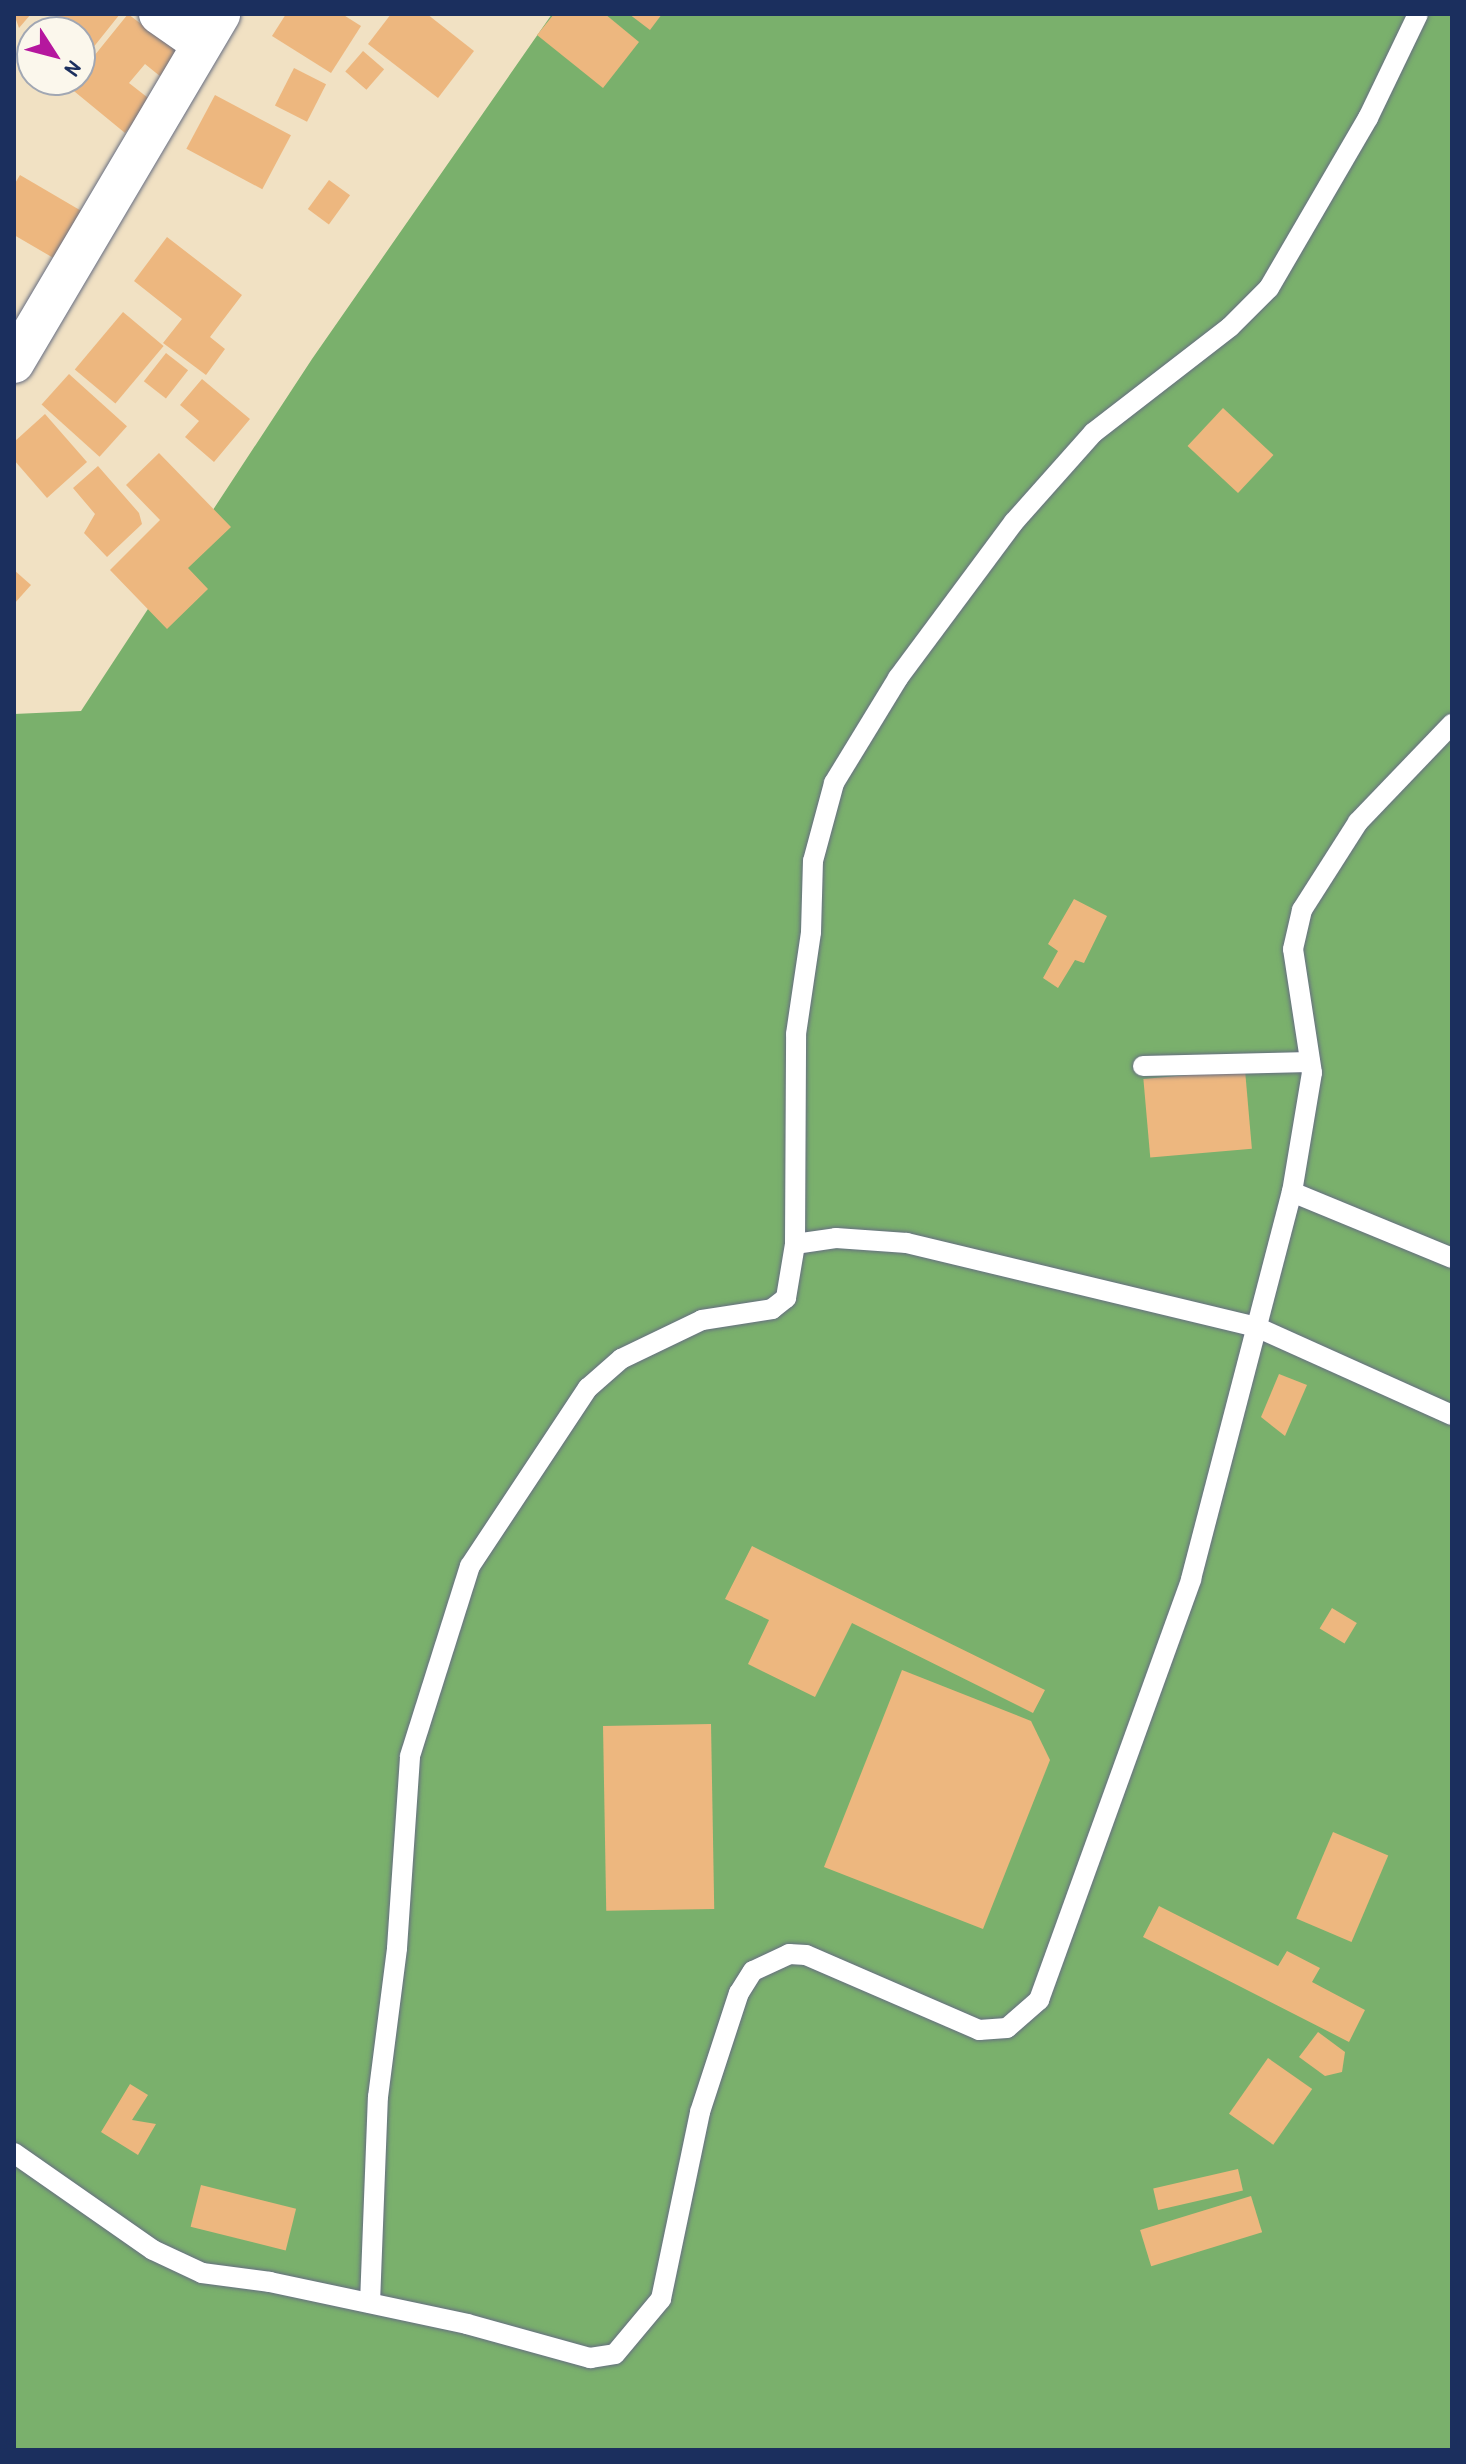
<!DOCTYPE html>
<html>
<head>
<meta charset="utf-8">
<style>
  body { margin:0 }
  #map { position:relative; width:1466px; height:2464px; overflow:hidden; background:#f1e1c3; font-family:"Patrick Hand",sans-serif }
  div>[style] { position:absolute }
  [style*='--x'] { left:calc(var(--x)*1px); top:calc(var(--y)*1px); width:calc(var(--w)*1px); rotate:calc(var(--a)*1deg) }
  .forest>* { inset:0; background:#7ab06c }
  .building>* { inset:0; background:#edb77f; transform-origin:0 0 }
  .roads { filter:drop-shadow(0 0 2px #666d81) drop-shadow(0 0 2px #666d81) }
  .service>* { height:20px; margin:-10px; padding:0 10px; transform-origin:10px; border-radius:10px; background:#fff }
  .minor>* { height:40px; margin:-20px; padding:0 20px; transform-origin:20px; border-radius:20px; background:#fff }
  span { translate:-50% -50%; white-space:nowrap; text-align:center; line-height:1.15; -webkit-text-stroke:8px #fbf7ec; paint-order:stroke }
  .frame { position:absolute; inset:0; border:16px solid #1b2f5e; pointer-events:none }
  .north { position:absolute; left:16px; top:16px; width:80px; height:80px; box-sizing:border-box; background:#fbf7ec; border:2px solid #a1a7b3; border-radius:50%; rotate:126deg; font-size:22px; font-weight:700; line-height:32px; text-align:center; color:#1b2f5e }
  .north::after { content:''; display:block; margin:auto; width:28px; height:36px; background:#b5179e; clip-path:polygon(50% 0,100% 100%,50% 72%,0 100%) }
</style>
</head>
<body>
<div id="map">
  <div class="forest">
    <div style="clip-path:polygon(552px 14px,1452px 14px,1452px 2450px,14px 2450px,14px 714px,81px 711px,312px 359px)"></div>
  </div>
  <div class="building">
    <div style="clip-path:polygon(14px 14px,31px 14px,19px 28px)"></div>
    <div style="clip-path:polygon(58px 14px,120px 14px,80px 64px,80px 32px,43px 32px)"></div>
    <div style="clip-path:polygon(128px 14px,186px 58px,166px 81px,145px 64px,129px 83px,152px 101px,125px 133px,69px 87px)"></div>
    <div style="clip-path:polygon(286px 14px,342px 14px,361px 26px,331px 73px,272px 36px)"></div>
    <div style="clip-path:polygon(391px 14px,427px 14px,474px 51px,438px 98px,368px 44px)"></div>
    <div style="clip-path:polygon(554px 14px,605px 14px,639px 42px,603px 88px,537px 35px)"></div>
    <div style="clip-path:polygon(629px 14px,662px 14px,650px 30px)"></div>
    <div style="left:363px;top:51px;width:28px;height:27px;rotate:41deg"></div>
    <div style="left:294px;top:68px;width:36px;height:42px;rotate:27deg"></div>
    <div style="left:215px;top:95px;width:86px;height:61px;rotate:28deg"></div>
    <div style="clip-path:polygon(20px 175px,90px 216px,62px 263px,14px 235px,14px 185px)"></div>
    <div style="left:329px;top:180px;width:26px;height:36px;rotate:36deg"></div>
    <div style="clip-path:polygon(167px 237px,242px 295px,210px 337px,225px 349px,206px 375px,163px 343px,182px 319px,134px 281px)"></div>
    <div style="left:123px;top:312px;width:53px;height:75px;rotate:40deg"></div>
    <div style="left:166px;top:353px;width:28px;height:36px;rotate:38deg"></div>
    <div style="left:69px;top:374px;width:78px;height:41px;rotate:42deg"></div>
    <div style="clip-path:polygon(202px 379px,250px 419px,214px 462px,185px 437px,199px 421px,180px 405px)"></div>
    <div style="left:1223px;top:408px;width:69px;height:52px;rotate:43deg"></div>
    <div style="clip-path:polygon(45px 414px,87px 462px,47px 498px,14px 460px,14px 442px)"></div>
    <div style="clip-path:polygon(159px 453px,231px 527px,188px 568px,208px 589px,167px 629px,110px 570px,160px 520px,126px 485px)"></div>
    <div style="clip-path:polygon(98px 466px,139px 513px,142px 524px,107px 557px,84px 533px,95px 514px,73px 488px)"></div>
    <div style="clip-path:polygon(14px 570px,31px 585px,14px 604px)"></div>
    <div style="clip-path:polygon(1074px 899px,1107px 916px,1084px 963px,1075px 960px,1058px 988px,1043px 978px,1058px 951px,1048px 944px)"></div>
    <div style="left:1245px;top:1070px;width:79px;height:102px;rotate:85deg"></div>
    <div style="clip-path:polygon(1279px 1374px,1307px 1385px,1285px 1436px,1261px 1417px)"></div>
    <div style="clip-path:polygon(752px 1546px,1045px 1690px,1033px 1713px,852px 1623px,815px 1697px,748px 1664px,769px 1620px,725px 1599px)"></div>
    <div style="left:1332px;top:1608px;width:29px;height:24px;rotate:31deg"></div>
    <div style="clip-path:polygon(902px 1670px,1031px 1721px,1050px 1760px,983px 1929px,824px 1867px)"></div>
    <div style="left:711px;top:1724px;width:185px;height:108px;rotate:89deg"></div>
    <div style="left:1333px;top:1832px;width:60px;height:94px;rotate:23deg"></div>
    <div style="clip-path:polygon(1159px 1906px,1278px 1966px,1287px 1951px,1320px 1968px,1312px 1982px,1365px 2010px,1349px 2042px,1143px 1937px)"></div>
    <div style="clip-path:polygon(1318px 2032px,1345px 2052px,1342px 2072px,1325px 2076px,1299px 2057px)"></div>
    <div style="left:1268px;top:2058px;width:54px;height:68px;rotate:35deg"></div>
    <div style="clip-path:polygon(130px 2084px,148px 2095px,132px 2120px,156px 2124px,138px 2155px,101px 2132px)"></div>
    <div style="left:1238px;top:2169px;width:22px;height:87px;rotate:77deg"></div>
    <div style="left:201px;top:2185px;width:98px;height:43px;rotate:14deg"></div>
    <div style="left:1251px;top:2196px;width:38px;height:116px;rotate:73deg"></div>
  </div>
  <div class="roads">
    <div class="service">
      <div style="--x:1143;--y:1066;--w:167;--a:-1.4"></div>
      <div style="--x:1292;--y:1192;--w:173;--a:22.4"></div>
      <div style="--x:795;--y:1244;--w:41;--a:-8.3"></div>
      <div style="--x:836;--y:1238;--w:71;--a:4"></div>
      <div style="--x:907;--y:1243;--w:357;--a:13.5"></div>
      <div style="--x:1254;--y:1326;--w:217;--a:24.2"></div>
      <div style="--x:14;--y:2153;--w:169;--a:34.9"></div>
      <div style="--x:153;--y:2250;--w:54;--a:25.1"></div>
      <div style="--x:202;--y:2273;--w:69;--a:7.5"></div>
      <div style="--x:270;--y:2282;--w:201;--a:12"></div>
      <div style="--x:467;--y:2324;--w:128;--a:15.5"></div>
      <div style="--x:590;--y:2358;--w:25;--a:-9"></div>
      <div style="--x:615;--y:2354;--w:72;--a:-50.1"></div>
      <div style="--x:661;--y:2299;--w:191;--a:-78.2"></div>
      <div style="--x:700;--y:2112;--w:125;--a:-71.9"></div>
      <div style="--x:739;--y:1993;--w:26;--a:-58"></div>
      <div style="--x:753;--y:1971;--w:40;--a:-25"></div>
      <div style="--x:789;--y:1954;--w:17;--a:3"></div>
      <div style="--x:806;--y:1955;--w:189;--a:23.4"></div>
      <div style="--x:979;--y:2030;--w:28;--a:-4"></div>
      <div style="--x:1007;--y:2028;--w:43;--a:-41.2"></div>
      <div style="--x:1039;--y:2000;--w:448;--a:-70.1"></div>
      <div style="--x:1191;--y:1579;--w:400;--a:-75.4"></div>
      <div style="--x:1292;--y:1192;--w:121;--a:-80.5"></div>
      <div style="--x:1312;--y:1073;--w:125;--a:-98.7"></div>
      <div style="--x:1293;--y:949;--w:40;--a:-77"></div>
      <div style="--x:1302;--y:910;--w:104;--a:-57.5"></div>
      <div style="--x:1358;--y:822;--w:136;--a:-46.2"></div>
      <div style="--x:370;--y:2303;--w:206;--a:-87.8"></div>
      <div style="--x:378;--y:2097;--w:150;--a:-82.7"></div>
      <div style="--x:397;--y:1948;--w:192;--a:-86.1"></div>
      <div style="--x:410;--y:1756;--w:199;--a:-72.5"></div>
      <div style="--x:470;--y:1566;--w:214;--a:-56.5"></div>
      <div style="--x:588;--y:1388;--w:44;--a:-41.3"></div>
      <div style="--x:621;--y:1359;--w:90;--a:-25.7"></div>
      <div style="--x:702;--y:1320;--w:71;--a:-8.9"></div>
      <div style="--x:772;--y:1309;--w:18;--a:-38"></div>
      <div style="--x:786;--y:1298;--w:55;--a:-80.5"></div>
      <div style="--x:795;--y:1244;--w:210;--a:-89.7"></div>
      <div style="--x:796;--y:1034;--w:103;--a:-81.6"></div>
      <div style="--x:811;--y:932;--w:71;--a:-88.4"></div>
      <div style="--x:813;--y:861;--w:81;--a:-74.9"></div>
      <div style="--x:834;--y:783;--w:123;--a:-58.6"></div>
      <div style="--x:898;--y:678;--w:194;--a:-53.4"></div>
      <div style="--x:1014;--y:522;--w:119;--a:-48.4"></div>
      <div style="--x:1093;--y:433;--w:173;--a:-37.7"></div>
      <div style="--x:1230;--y:327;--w:55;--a:-45"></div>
      <div style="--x:1269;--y:288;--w:197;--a:-59.8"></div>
      <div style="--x:1368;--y:118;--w:115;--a:-64.3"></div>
    </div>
    <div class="minor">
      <div style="--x:159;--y:14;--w:52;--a:34.9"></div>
      <div style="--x:14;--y:363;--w:405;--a:-59.4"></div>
    </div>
  </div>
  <div class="frame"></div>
  <div class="north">N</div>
</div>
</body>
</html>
